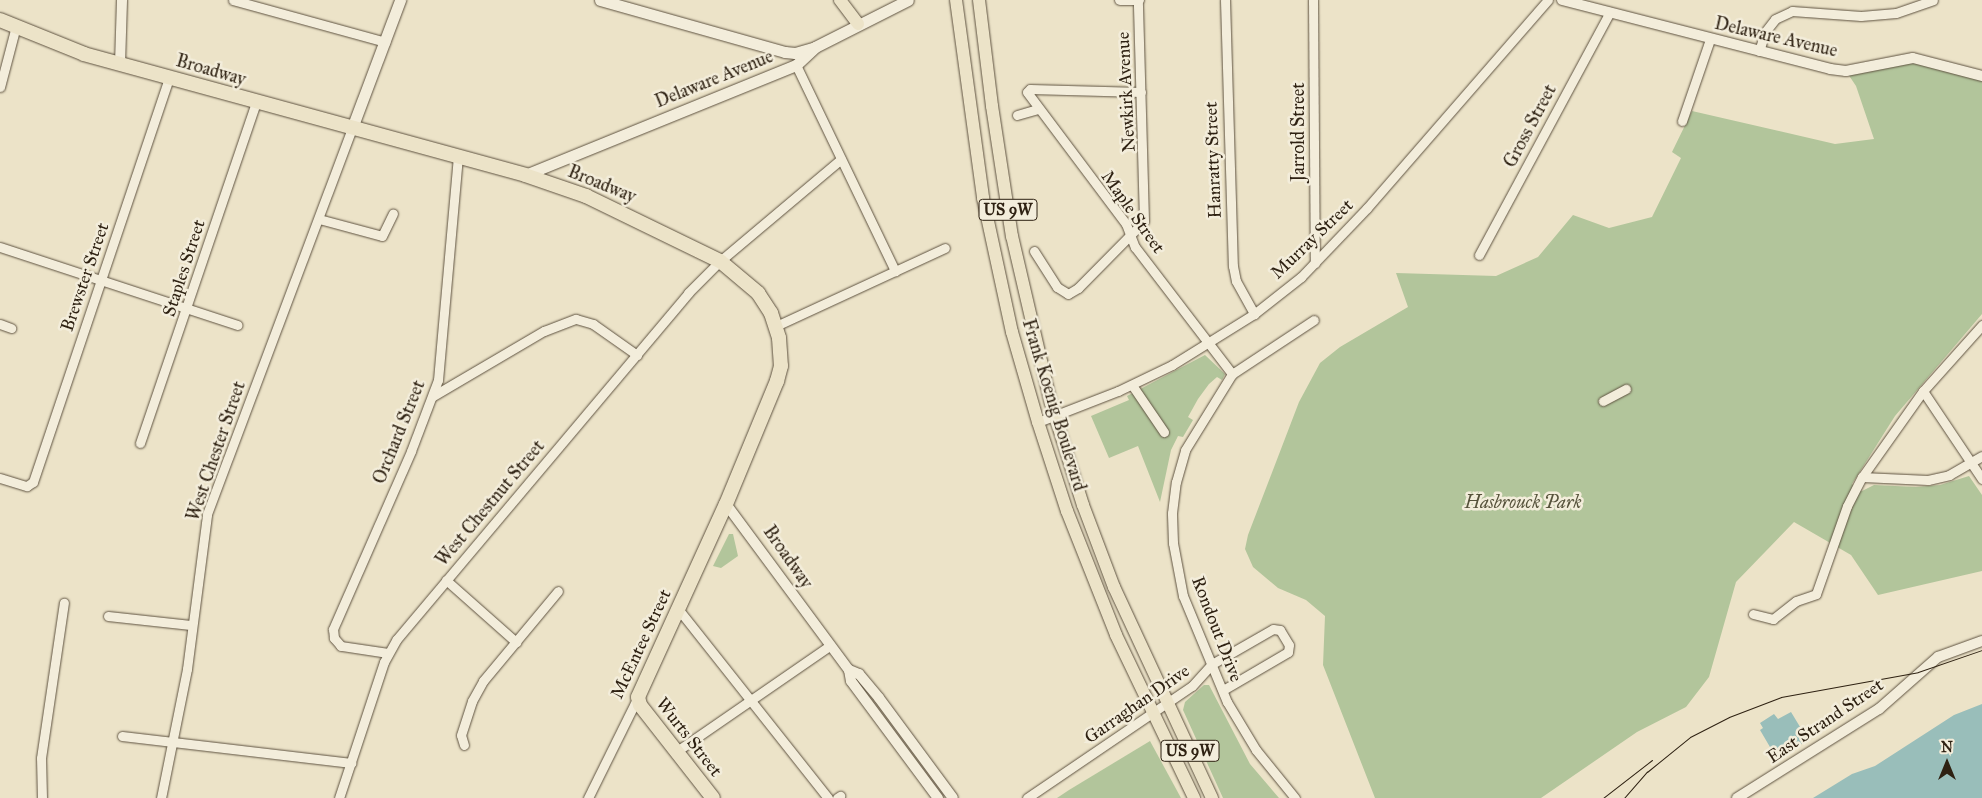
<!DOCTYPE html>
<html>
<head>
<meta charset="utf-8">
<style>
  body { margin:0 }
  #map { position:relative; width:1982px; height:798px; overflow:hidden; background:#ece3c8; font-family:"IM FELL Great Primer",serif }
  div>[style] { position:absolute }
  [style*='--x'] { left:calc(var(--x)*1px); top:calc(var(--y)*1px); width:calc(var(--w)*1px); rotate:calc(var(--a)*1deg) }
  .green>* { inset:0; background:#b2c59b }
  .water>* { inset:0; background:#99beba }
  .roads { filter:drop-shadow(0 0 1px #5e5240) drop-shadow(0 0 1px #5e5240) }
  .minor>* { height:9px; margin:-4.5px; padding:0 4.5px; transform-origin:4.5px; border-radius:4.5px; background:#f3eddb }
  .tertiary>* { height:10px; margin:-5px; padding:0 5px; transform-origin:5px; border-radius:5px; background:#f3eddb }
  .secondary>* { height:11px; margin:-5.5px; padding:0 5.5px; transform-origin:5.5px; border-radius:5.5px; background:#f3eddb }
  .primary>* { height:12px; margin:-6px; padding:0 6px; transform-origin:6px; border-radius:6px; background:#ece3c8 }
  .trunk>* { height:14px; margin:-7px; padding:0 7px; transform-origin:7px; border-radius:7px; background:#ece3c8 }
  .tram>* { height:1px; margin:-0.5px; padding:0 0.5px; transform-origin:0.5px; border-radius:0.5px; background:#2e2112 }
  span { translate:-50% -50%; white-space:nowrap; text-align:center; line-height:1.15; -webkit-text-stroke:5px #f3eddb; paint-order:stroke }
  .shield-label span { padding:1px 4px; background:#f3eddb; border:1px solid; border-radius:4px; -webkit-text-stroke-width:0 }
  .shield-label { font-size:16px; color:#2e2112; font-weight:700 }
  .street-label { font-size:18px; color:#2e2112 }
  .park-label { font-size:18px; color:#56523b; font-style:italic }
  .north { position:absolute; left:1922px; top:738px; width:50px; height:50px; -webkit-text-stroke:4px #f3eddb; paint-order:stroke; rotate:0deg; font-size:14px; font-weight:700; line-height:20px; text-align:center; color:#2e2112 }
  .north::after { content:''; display:block; margin:auto; width:18px; height:22px; background:#2e2112; clip-path:polygon(50% 0,100% 100%,50% 72%,0 100%) }
</style>
</head>
<body>
<div id="map">
  <div class="green">
    <div style="clip-path:polygon(1898px 58px,1982px 76px,1982px 314px,1895px 416px,1852px 484px,1862px 491px,1874px 485px,1916px 487px,1940px 485px,1969px 476px,1982px 495px,1982px 571px,1878px 595px,1851px 555px,1794px 522px,1736px 582px,1709px 677px,1686px 707px,1637px 732px,1541px 798px,1375px 798px,1323px 665px,1325px 616px,1306px 600px,1278px 588px,1253px 567px,1245px 549px,1248px 535px,1299px 402px,1320px 363px,1340px 347px,1408px 307px,1396px 273px,1496px 276px,1538px 257px,1573px 215px,1609px 228px,1652px 217px,1681px 158px,1672px 152px,1692px 111px,1835px 144px,1874px 139px,1856px 86px,1846px 71px)"></div>
    <div style="clip-path:polygon(1205px 355px,1225px 374px,1222px 380px,1217px 377px,1209px 384px,1198px 399px,1188px 417px,1193px 420px,1183px 437px,1178px 436px,1171px 450px,1160px 502px,1138px 446px,1109px 458px,1091px 416px,1129px 400px,1127px 396px)"></div>
    <div style="clip-path:polygon(729px 534px,733px 534px,738px 556px,721px 568px,713px 566px)"></div>
    <div style="clip-path:polygon(1204px 685px,1209px 685px,1250px 764px,1279px 798px,1223px 798px,1183px 710px,1185px 702px)"></div>
    <div style="clip-path:polygon(1150px 741px,1181px 798px,1057px 798px,1069px 790px)"></div>
  </div>
  <div class="water">
    <div style="clip-path:polygon(1982px 704px,1982px 798px,1813px 798px,1852px 774px,1875px 766px,1954px 715px)"></div>
    <div style="clip-path:polygon(1791px 712px,1808px 740px,1777px 759px,1760px 730px,1763px 728px,1760px 723px,1774px 714px,1778px 719px)"></div>
  </div>
  <div class="roads">
    <div class="minor">
      <div style="--x:233;--y:0;--w:158;--a:15.4"></div>
      <div style="--x:1225;--y:0;--w:266;--a:88.3"></div>
      <div style="--x:1233;--y:266;--w:15;--a:79"></div>
      <div style="--x:1236;--y:281;--w:38;--a:61"></div>
      <div style="--x:1313;--y:0;--w:263;--a:89.6"></div>
      <div style="--x:1759;--y:51;--w:20;--a:-72"></div>
      <div style="--x:1765;--y:32;--w:16;--a:-52"></div>
      <div style="--x:1775;--y:19;--w:19;--a:-25"></div>
      <div style="--x:1792;--y:11;--w:69;--a:4.1"></div>
      <div style="--x:1861;--y:16;--w:35;--a:-5"></div>
      <div style="--x:1896;--y:13;--w:39;--a:-19"></div>
      <div style="--x:796;--y:65;--w:229;--a:64.3"></div>
      <div style="--x:0;--y:87;--w:63;--a:-75.3"></div>
      <div style="--x:1141;--y:92;--w:111;--a:-178.5"></div>
      <div style="--x:1030;--y:89;--w:4;--a:135"></div>
      <div style="--x:1027;--y:92;--w:165;--a:53.1"></div>
      <div style="--x:1126;--y:224;--w:25;--a:69"></div>
      <div style="--x:1135;--y:247;--w:160;--a:52.6"></div>
      <div style="--x:1017;--y:115;--w:22;--a:-16"></div>
      <div style="--x:1682;--y:121;--w:87;--a:-71.1"></div>
      <div style="--x:319;--y:219;--w:65;--a:15.1"></div>
      <div style="--x:382;--y:236;--w:25;--a:-64"></div>
      <div style="--x:0;--y:247;--w:250;--a:18.2"></div>
      <div style="--x:1034;--y:251;--w:43;--a:57.4"></div>
      <div style="--x:1057;--y:287;--w:13;--a:32"></div>
      <div style="--x:1068;--y:294;--w:12;--a:-31"></div>
      <div style="--x:1078;--y:288;--w:94;--a:-45.4"></div>
      <div style="--x:1144;--y:221;--w:221;--a:-91.6"></div>
      <div style="--x:1479;--y:255;--w:276;--a:-61.7"></div>
      <div style="--x:0;--y:324;--w:12;--a:20"></div>
      <div style="--x:776;--y:326;--w:186;--a:-24.8"></div>
      <div style="--x:1132;--y:385;--w:57;--a:55.8"></div>
      <div style="--x:1923;--y:391;--w:106;--a:56.2"></div>
      <div style="--x:433;--y:396;--w:129;--a:-30.4"></div>
      <div style="--x:544;--y:331;--w:34;--a:-21"></div>
      <div style="--x:576;--y:319;--w:18;--a:16"></div>
      <div style="--x:593;--y:324;--w:54;--a:35.2"></div>
      <div style="--x:1603;--y:401;--w:26;--a:-28"></div>
      <div style="--x:1038;--y:422;--w:86;--a:-21.2"></div>
      <div style="--x:1118;--y:391;--w:60;--a:-25.7"></div>
      <div style="--x:1172;--y:365;--w:97;--a:-31.9"></div>
      <div style="--x:1254;--y:314;--w:60;--a:-38.2"></div>
      <div style="--x:1301;--y:277;--w:95;--a:-46.3"></div>
      <div style="--x:1367;--y:208;--w:276;--a:-49"></div>
      <div style="--x:140;--y:443;--w:360;--a:-71.2"></div>
      <div style="--x:1862;--y:477;--w:105;--a:-54.7"></div>
      <div style="--x:1923;--y:391;--w:89;--a:-48.2"></div>
      <div style="--x:0;--y:478;--w:28;--a:17"></div>
      <div style="--x:27;--y:486;--w:7;--a:-34"></div>
      <div style="--x:33;--y:482;--w:426;--a:-71.4"></div>
      <div style="--x:446;--y:580;--w:94;--a:41.5"></div>
      <div style="--x:679;--y:610;--w:240;--a:51.6"></div>
      <div style="--x:1753;--y:614;--w:21;--a:14"></div>
      <div style="--x:1773;--y:619;--w:29;--a:-38"></div>
      <div style="--x:1796;--y:601;--w:21;--a:-19"></div>
      <div style="--x:1816;--y:594;--w:93;--a:-70.6"></div>
      <div style="--x:1847;--y:506;--w:33;--a:-63"></div>
      <div style="--x:1862;--y:477;--w:66;--a:2.6"></div>
      <div style="--x:1928;--y:480;--w:22;--a:-13"></div>
      <div style="--x:1949;--y:475;--w:38;--a:-30"></div>
      <div style="--x:108;--y:616;--w:83;--a:6.2"></div>
      <div style="--x:388;--y:653;--w:48;--a:-171.5"></div>
      <div style="--x:341;--y:646;--w:11;--a:-131"></div>
      <div style="--x:334;--y:638;--w:9;--a:-96"></div>
      <div style="--x:333;--y:629;--w:194;--a:-66.3"></div>
      <div style="--x:411;--y:451;--w:76;--a:-69.2"></div>
      <div style="--x:438;--y:380;--w:223;--a:-84.9"></div>
      <div style="--x:122;--y:736;--w:231;--a:6.7"></div>
      <div style="--x:464;--y:745;--w:10;--a:-107"></div>
      <div style="--x:461;--y:735;--w:36;--a:-72"></div>
      <div style="--x:472;--y:701;--w:23;--a:-61"></div>
      <div style="--x:483;--y:681;--w:117;--a:-50.2"></div>
      <div style="--x:677;--y:751;--w:185;--a:-34.6"></div>
      <div style="--x:42;--y:798;--w:40;--a:-91.4"></div>
      <div style="--x:41;--y:758;--w:157;--a:-81.6"></div>
      <div style="--x:161;--y:798;--w:132;--a:-78.6"></div>
      <div style="--x:187;--y:669;--w:156;--a:-82.6"></div>
      <div style="--x:207;--y:514;--w:412;--a:-69.4"></div>
      <div style="--x:339;--y:798;--w:143;--a:-71.7"></div>
      <div style="--x:384;--y:662;--w:26;--a:-61"></div>
      <div style="--x:397;--y:639;--w:452;--a:-49.9"></div>
      <div style="--x:688;--y:293;--w:45;--a:-45"></div>
      <div style="--x:720;--y:261;--w:158;--a:-40.1"></div>
      <div style="--x:588;--y:798;--w:113;--a:-63.7"></div>
      <div style="--x:837;--y:798;--w:4;--a:-34"></div>
      <div style="--x:1027;--y:798;--w:199;--a:-34.2"></div>
      <div style="--x:1192;--y:686;--w:30;--a:-48"></div>
      <div style="--x:1212;--y:664;--w:70;--a:-29.8"></div>
      <div style="--x:1273;--y:629;--w:7;--a:8"></div>
      <div style="--x:1280;--y:630;--w:17;--a:59"></div>
      <div style="--x:1289;--y:645;--w:7;--a:98"></div>
      <div style="--x:1288;--y:652;--w:75;--a:149.7"></div>
      <div style="--x:1295;--y:798;--w:62;--a:-129.1"></div>
      <div style="--x:1256;--y:750;--w:56;--a:-121.1"></div>
      <div style="--x:1227;--y:702;--w:115;--a:-112.5"></div>
      <div style="--x:1183;--y:596;--w:54;--a:-100.7"></div>
      <div style="--x:1173;--y:543;--w:30;--a:-92"></div>
      <div style="--x:1172;--y:513;--w:31;--a:-83"></div>
      <div style="--x:1176;--y:482;--w:33;--a:-74"></div>
      <div style="--x:1185;--y:450;--w:89;--a:-58.3"></div>
      <div style="--x:1232;--y:374;--w:98;--a:-33.4"></div>
    </div>
    <div class="tertiary">
      <div style="--x:1120;--y:0;--w:19;--a:0"></div>
      <div style="--x:1562;--y:0;--w:277;--a:14.4"></div>
      <div style="--x:1830;--y:69;--w:16;--a:7"></div>
      <div style="--x:1846;--y:71;--w:68;--a:-11"></div>
      <div style="--x:1913;--y:58;--w:71;--a:14.6"></div>
      <div style="--x:120;--y:64;--w:64;--a:-88.2"></div>
      <div style="--x:726;--y:504;--w:207;--a:53.5"></div>
      <div style="--x:849;--y:670;--w:11;--a:80"></div>
      <div style="--x:851;--y:681;--w:146;--a:53.4"></div>
      <div style="--x:849;--y:670;--w:11;--a:22"></div>
      <div style="--x:859;--y:674;--w:31;--a:50"></div>
      <div style="--x:879;--y:698;--w:124;--a:53.5"></div>
      <div style="--x:1737;--y:798;--w:168;--a:-32.1"></div>
      <div style="--x:1879;--y:709;--w:79;--a:-41.4"></div>
      <div style="--x:1938;--y:657;--w:47;--a:-20"></div>
    </div>
    <div class="secondary">
      <div style="--x:600;--y:0;--w:192;--a:15.7"></div>
      <div style="--x:785;--y:52;--w:10;--a:6"></div>
      <div style="--x:795;--y:53;--w:19;--a:-16"></div>
      <div style="--x:352;--y:128;--w:137;--a:-69.4"></div>
      <div style="--x:525;--y:175;--w:292;--a:-22.1"></div>
      <div style="--x:796;--y:65;--w:26;--a:-43"></div>
      <div style="--x:815;--y:47;--w:104;--a:-26.8"></div>
    </div>
    <div class="primary">
      <div style="--x:840;--y:0;--w:30;--a:53"></div>
      <div style="--x:956;--y:0;--w:200;--a:82.2"></div>
      <div style="--x:983;--y:198;--w:137;--a:77.8"></div>
      <div style="--x:1012;--y:332;--w:94;--a:73.9"></div>
      <div style="--x:1038;--y:422;--w:94;--a:72"></div>
      <div style="--x:1067;--y:511;--w:133;--a:68.4"></div>
      <div style="--x:1116;--y:635;--w:181;--a:64.4"></div>
      <div style="--x:979;--y:0;--w:107;--a:83"></div>
      <div style="--x:992;--y:106;--w:132;--a:81.3"></div>
      <div style="--x:1012;--y:236;--w:171;--a:76.9"></div>
      <div style="--x:1051;--y:403;--w:107;--a:72.6"></div>
      <div style="--x:1083;--y:505;--w:88;--a:69.3"></div>
      <div style="--x:1114;--y:587;--w:233;--a:65.1"></div>
    </div>
    <div class="trunk">
      <div style="--x:0;--y:20;--w:91;--a:22"></div>
      <div style="--x:84;--y:54;--w:457;--a:15.3"></div>
      <div style="--x:525;--y:175;--w:65;--a:19"></div>
      <div style="--x:586;--y:196;--w:149;--a:25.9"></div>
      <div style="--x:720;--y:261;--w:50;--a:40.1"></div>
      <div style="--x:758;--y:293;--w:24;--a:57"></div>
      <div style="--x:771;--y:313;--w:26;--a:72"></div>
      <div style="--x:779;--y:338;--w:28;--a:86"></div>
      <div style="--x:781;--y:366;--w:16;--a:105"></div>
      <div style="--x:777;--y:381;--w:133;--a:112.5"></div>
      <div style="--x:726;--y:504;--w:212;--a:114.5"></div>
      <div style="--x:638;--y:697;--w:8;--a:76"></div>
      <div style="--x:640;--y:705;--w:118;--a:51.9"></div>
    </div>
  </div>
  <div class="tram">
    <div style="--x:1603;--y:798;--w:62;--a:-37.8"></div>
    <div style="--x:1624;--y:798;--w:35;--a:-49"></div>
    <div style="--x:1647;--y:772;--w:55;--a:-39.1"></div>
    <div style="--x:1690;--y:737;--w:44;--a:-27.1"></div>
    <div style="--x:1729;--y:717;--w:56;--a:-21"></div>
    <div style="--x:1781;--y:697;--w:139;--a:-10.3"></div>
    <div style="--x:1918;--y:672;--w:68;--a:-19"></div>
  </div>
  <div class="shield-label">
    <span style="left:1008px;top:210px">US 9W</span>
    <span style="left:1190px;top:751px">US 9W</span>
  </div>
  <div class="street-label">
    <span style="left:1776px;top:37px;rotate:13deg">Delaware Avenue</span>
    <span style="left:211px;top:70px;rotate:16deg">Broadway</span>
    <span style="left:714px;top:79px;rotate:-22deg">Delaware Avenue</span>
    <span style="left:1126px;top:92px;rotate:-93deg">Newkirk Avenue</span>
    <span style="left:1530px;top:126px;rotate:-62deg">Gross Street</span>
    <span style="left:1298px;top:132px;rotate:-90deg">Jarrold Street</span>
    <span style="left:1213px;top:160px;rotate:-92deg">Hanratty Street</span>
    <span style="left:602px;top:184px;rotate:22deg">Broadway</span>
    <span style="left:1133px;top:212px;rotate:55deg">Maple Street</span>
    <span style="left:1312px;top:239px;rotate:-44deg">Murray Street</span>
    <span style="left:184px;top:268px;rotate:-72deg">Staples Street</span>
    <span style="left:85px;top:277px;rotate:-71deg">Brewster Street</span>
    <span style="left:1054px;top:405px;rotate:73deg">Frank Koenig Boulevard</span>
    <span style="left:399px;top:432px;rotate:-68deg">Orchard Street</span>
    <span style="left:216px;top:451px;rotate:-71deg">West Chester Street</span>
    <span style="left:490px;top:503px;rotate:-50deg">West Chestnut Street</span>
    <span style="left:788px;top:557px;rotate:55deg">Broadway</span>
    <span style="left:1217px;top:629px;rotate:69deg">Rondout Drive</span>
    <span style="left:641px;top:644px;rotate:-65deg">McEntee Street</span>
    <span style="left:1137px;top:704px;rotate:-35deg">Garraghan Drive</span>
    <span style="left:1825px;top:721px;rotate:-34deg">East Strand Street</span>
    <span style="left:689px;top:737px;rotate:52deg">Wurts Street</span>
  </div>
  <div class="park-label">
    <span style="left:1523px;top:502px">Hasbrouck Park</span>
  </div>
  <div class="north">N</div>
</div>
</body>
</html>
